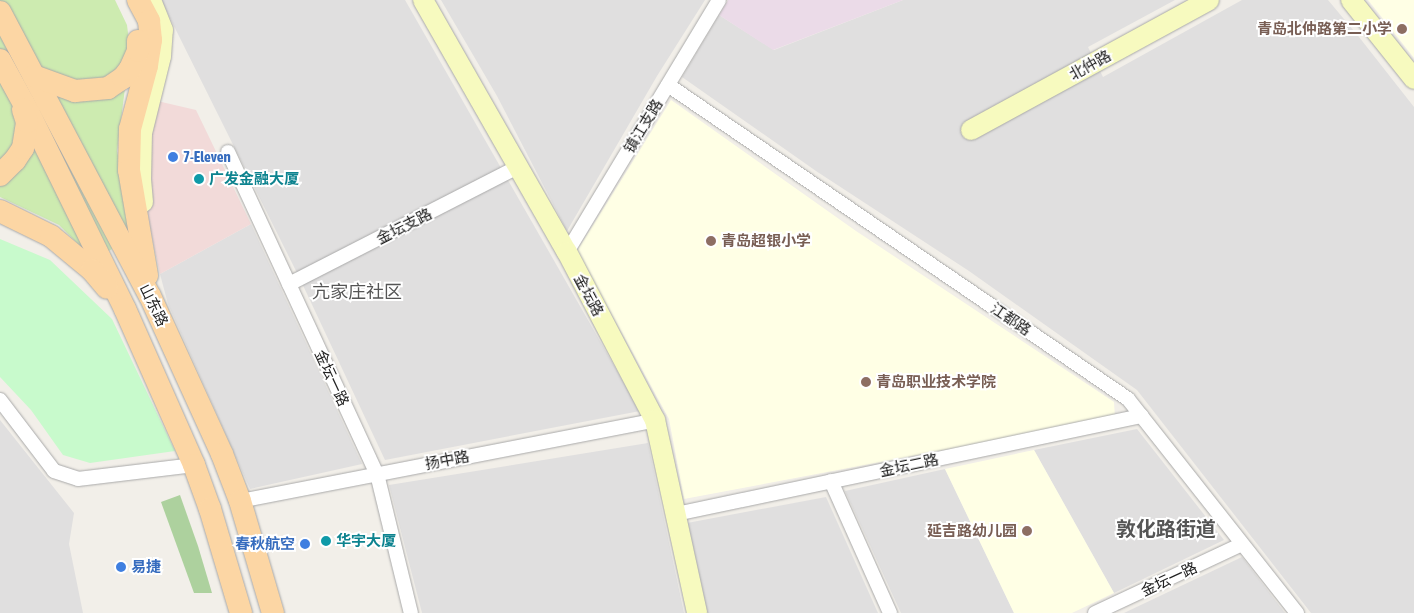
<!DOCTYPE html>
<html>
<head>
<meta charset="utf-8">
<style>
  body { margin:0 }
  #map { position:relative; width:1414px; height:613px; overflow:hidden; background:#f2efe9; font-family:"Asap Condensed","Noto Sans SC",sans-serif }
  div>[style] { position:absolute }
  [style*='--x'] { left:calc(var(--x)*1px); top:calc(var(--y)*1px); width:calc(var(--w)*1px); rotate:calc(var(--a)*1deg) }
  .residential>* { inset:0; background:#e0dfdf }
  .commercial>* { inset:0; background:#f2dad9 }
  .industrial>* { inset:0; background:#ebdbe8 }
  .education>* { inset:0; background:#ffffe5 }
  .grass>* { inset:0; background:#cdebb0 }
  .forest>* { inset:0; background:#add19e }
  .park>* { inset:0; background:#c8facc }
  .roads { filter:drop-shadow(0 0 1px #a9a9a9) drop-shadow(0 0 1px #a9a9a9) }
  .street>* { height:14px; margin:-7px; padding:0 7px; transform-origin:7px; border-radius:7px; background:#fff }
  .secondary>* { height:20px; margin:-10px; padding:0 10px; transform-origin:10px; border-radius:10px; background:#f7fabf }
  .primary>* { height:22px; margin:-11px; padding:0 11px; transform-origin:11px; border-radius:11px; background:#fcd6a4 }
  .dots>* { width:14px; height:14px; translate:-50% -50%; box-sizing:border-box; border:2px solid #fff; border-radius:50% }
  span { translate:-50% -50%; white-space:nowrap; text-align:center; line-height:1.15; -webkit-text-stroke:4px #fff; paint-order:stroke }
  .education-label { font-size:15px; color:#785e54; font-weight:700 }
  .right { translate:-100% -50%; text-align:right }
  .left { translate:0 -50%; text-align:left }
  .street-label { font-size:15px; color:#222 }
  .shop-label { font-size:15px; color:#366cbe; font-weight:700 }
  .culture-label { font-size:15px; color:#0d838f; font-weight:700 }
  .quarter-label { font-size:18px; color:#555 }
  .district-label { font-size:20px; color:#555; font-weight:700 }
</style>
</head>
<body>
<div id="map">
  <div class="residential">
    <div style="clip-path:polygon(161px 0,405px 0,640px 411px,385px 460px,300px 279px)"></div>
    <div style="clip-path:polygon(441px 0,705px 0,657px 76px,567px 231px,497px 96px)"></div>
    <div style="clip-path:polygon(903px 0,1175px 0,1088px 47px,1103px 77px,1242px 0,1328px 0,1359px 37px,1414px 107px,1414px 613px,1311px 613px,1137px 390px,969px 271px,816px 171px,682px 77px,719px 15px,774px 50px)"></div>
    <div style="clip-path:polygon(251px 224px,362px 464px,250px 489px,168px 304px,160px 274px)"></div>
    <div style="clip-path:polygon(0 420px,74px 513px,69px 544px,83px 613px,0 613px)"></div>
    <div style="clip-path:polygon(1137px 429px,1224px 540px,1114px 593px,1034px 450px)"></div>
    <div style="clip-path:polygon(648px 443px,684px 613px,422px 613px,389px 485px)"></div>
    <div style="clip-path:polygon(945px 469px,1014px 613px,901px 613px,845px 491px)"></div>
    <div style="clip-path:polygon(826px 497px,878px 613px,706px 613px,687px 523px)"></div>
    <div style="clip-path:polygon(1242px 557px,1285px 613px,1124px 613px)"></div>
  </div>
  <div class="commercial">
    <div style="clip-path:polygon(153px 100px,196px 110px,251px 224px,160px 274px,144px 201px)"></div>
  </div>
  <div class="industrial">
    <div style="clip-path:polygon(728px 0,903px 0,773px 50px,719px 15px)"></div>
  </div>
  <div class="education">
    <div style="clip-path:polygon(1368px 0,1414px 0,1414px 58px)"></div>
    <div style="clip-path:polygon(671px 100px,856px 231px,1114px 402px,1115px 418px,684px 499px,669px 419px,577px 251px)"></div>
    <div style="clip-path:polygon(1034px 450px,1114px 593px,1072px 613px,1014px 613px,945px 469px)"></div>
  </div>
  <div class="grass">
    <div style="clip-path:polygon(0 0,115px 0,127px 25px,130px 49px,117px 151px,135px 235px,94px 260px,59px 225px,0 197px)"></div>
  </div>
  <div class="forest">
    <div style="clip-path:polygon(180px 495px,198px 546px,212px 593px,194px 593px,161px 502px)"></div>
  </div>
  <div class="park">
    <div style="clip-path:polygon(0 239px,50px 260px,112px 319px,175px 451px,90px 463px,63px 455px,31px 410px,0 377px)"></div>
  </div>
  <div class="roads">
    <div class="street">
      <div style="--x:668;--y:85;--w:557;--a:34.32"></div>
      <div style="--x:1128;--y:399;--w:273;--a:51.7"></div>
      <div style="--x:228;--y:152;--w:355;--a:65.2"></div>
      <div style="--x:377;--y:474;--w:143;--a:76.3"></div>
      <div style="--x:567;--y:252;--w:294;--a:-58.9"></div>
      <div style="--x:289;--y:284;--w:257;--a:-27.1"></div>
      <div style="--x:0;--y:400;--w:89;--a:52.7"></div>
      <div style="--x:54;--y:471;--w:25;--a:18"></div>
      <div style="--x:78;--y:479;--w:117;--a:-6.9"></div>
      <div style="--x:831;--y:481;--w:145;--a:65.9"></div>
      <div style="--x:240;--y:501;--w:423;--a:-11"></div>
      <div style="--x:676;--y:514;--w:476;--a:-11.9"></div>
      <div style="--x:1095;--y:613;--w:162;--a:-25.1"></div>
    </div>
    <div class="secondary">
      <div style="--x:423;--y:0;--w:290;--a:60.3"></div>
      <div style="--x:567;--y:252;--w:190;--a:62.4"></div>
      <div style="--x:655;--y:420;--w:198;--a:77.7"></div>
      <div style="--x:1351;--y:0;--w:101;--a:51.4"></div>
      <div style="--x:971;--y:130;--w:271;--a:-28.6"></div>
      <div style="--x:143;--y:202;--w:22;--a:-95"></div>
      <div style="--x:141;--y:180;--w:47;--a:-88.8"></div>
      <div style="--x:142;--y:133;--w:79;--a:-76.1"></div>
      <div style="--x:161;--y:56;--w:26;--a:-86"></div>
      <div style="--x:163;--y:30;--w:32;--a:-112"></div>
    </div>
    <div class="primary">
      <div style="--x:138;--y:0;--w:24;--a:62"></div>
      <div style="--x:149;--y:21;--w:19;--a:84"></div>
      <div style="--x:151;--y:40;--w:26;--a:99"></div>
      <div style="--x:147;--y:66;--w:65;--a:105.1"></div>
      <div style="--x:130;--y:129;--w:41;--a:91.4"></div>
      <div style="--x:129;--y:170;--w:107;--a:80.3"></div>
      <div style="--x:0;--y:12;--w:321;--a:62.2"></div>
      <div style="--x:150;--y:296;--w:174;--a:65.5"></div>
      <div style="--x:222;--y:454;--w:50;--a:69"></div>
      <div style="--x:240;--y:501;--w:117;--a:73.6"></div>
      <div style="--x:0;--y:60;--w:60;--a:61.3"></div>
      <div style="--x:29;--y:113;--w:218;--a:63.9"></div>
      <div style="--x:125;--y:309;--w:171;--a:66.1"></div>
      <div style="--x:194;--y:465;--w:47;--a:70"></div>
      <div style="--x:210;--y:509;--w:109;--a:73.4"></div>
      <div style="--x:34;--y:76;--w:44;--a:20.1"></div>
      <div style="--x:75;--y:91;--w:33;--a:-5"></div>
      <div style="--x:108;--y:88;--w:18;--a:-34"></div>
      <div style="--x:123;--y:78;--w:11;--a:-52"></div>
      <div style="--x:130;--y:69;--w:20;--a:-66"></div>
      <div style="--x:138;--y:51;--w:10;--a:-90"></div>
      <div style="--x:0;--y:175;--w:21;--a:-45"></div>
      <div style="--x:15;--y:160;--w:14;--a:-56"></div>
      <div style="--x:23;--y:148;--w:26;--a:-81"></div>
      <div style="--x:27;--y:122;--w:13;--a:-108"></div>
      <div style="--x:0;--y:211;--w:57;--a:26.1"></div>
      <div style="--x:51;--y:236;--w:53;--a:39.7"></div>
      <div style="--x:92;--y:270;--w:23;--a:50"></div>
    </div>
  </div>
  <div class="dots">
    <div style="left:1402px;top:29px;background:#8d6e63"></div>
    <div style="left:173px;top:157px;background:#3f7fe0"></div>
    <div style="left:199px;top:179px;background:#0f9aa8"></div>
    <div style="left:711px;top:241px;background:#8d6e63"></div>
    <div style="left:866px;top:382px;background:#8d6e63"></div>
    <div style="left:1027px;top:531px;background:#8d6e63"></div>
    <div style="left:326px;top:541px;background:#0f9aa8"></div>
    <div style="left:305px;top:544px;background:#3f7fe0"></div>
    <div style="left:121px;top:567px;background:#3f7fe0"></div>
  </div>
  <div class="education-label">
    <span class="right" style="left:1392px;top:29px">青岛北仲路第二小学</span>
    <span class="left" style="left:721px;top:241px">青岛超银小学</span>
    <span class="left" style="left:876px;top:382px">青岛职业技术学院</span>
    <span class="right" style="left:1017px;top:531px">延吉路幼儿园</span>
  </div>
  <div class="street-label">
    <span style="left:1090px;top:65px;rotate:-29deg">北仲路</span>
    <span style="left:643px;top:126px;rotate:-59deg">镇江支路</span>
    <span style="left:404px;top:226px;rotate:-27deg">金坛支路</span>
    <span style="left:589px;top:295px;rotate:62deg">金坛路</span>
    <span style="left:154px;top:305px;rotate:64deg">山东路</span>
    <span style="left:1011px;top:319px;rotate:34deg">江都路</span>
    <span style="left:332px;top:378px;rotate:65deg">金坛一路</span>
    <span style="left:447px;top:460px;rotate:-11deg">扬中路</span>
    <span style="left:909px;top:465px;rotate:-12deg">金坛二路</span>
    <span style="left:1169px;top:579px;rotate:-25deg">金坛一路</span>
  </div>
  <div class="shop-label">
    <span class="left" style="left:183px;top:157px">7-Eleven</span>
    <span class="right" style="left:295px;top:544px">春秋航空</span>
    <span class="left" style="left:131px;top:567px">易捷</span>
  </div>
  <div class="culture-label">
    <span class="left" style="left:209px;top:179px">广发金融大厦</span>
    <span class="left" style="left:336px;top:541px">华宇大厦</span>
  </div>
  <div class="quarter-label">
    <span style="left:357px;top:292px">亢家庄社区</span>
  </div>
  <div class="district-label">
    <span style="left:1166px;top:528px">敦化路街道</span>
  </div>
</div>
</body>
</html>
